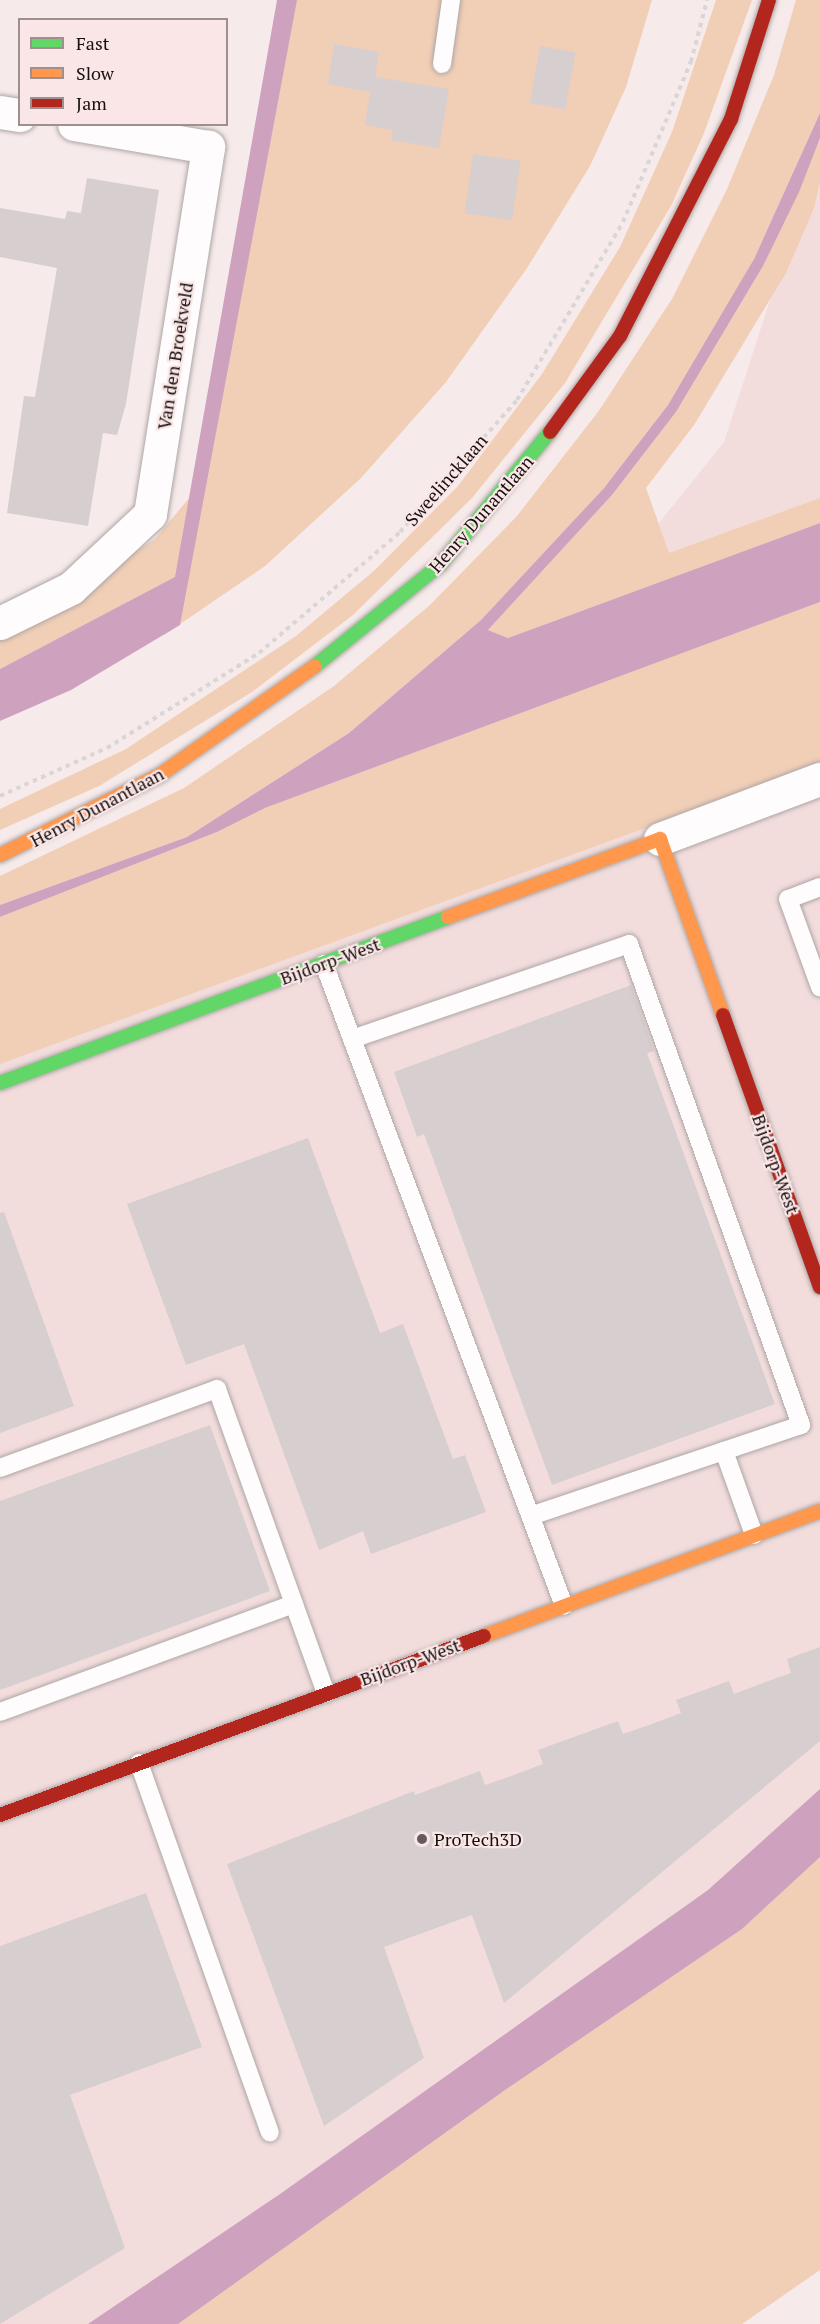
<!DOCTYPE html>
<html>
<head>
<meta charset="utf-8">
<style>
  body { margin:0 }
  #map { position:relative; width:820px; height:2324px; overflow:hidden; background:#f6eaea; font-family:"PT Serif",serif }
  div>[style] { position:absolute }
  [style*='--x'] { left:calc(var(--x)*1px); top:calc(var(--y)*1px); width:calc(var(--w)*1px); rotate:calc(var(--a)*1deg) }
  .built>* { inset:0; background:#f2dddc }
  .green>* { inset:0; background:#f1ceb6 }
  .water>* { inset:0; background:#cea2be }
  .building>* { inset:0; background:#d7ced0; transform-origin:0 0 }
  .path>* { height:4px; margin-top:-2px; transform-origin:0; background:repeating-linear-gradient(90deg,#dad6d6 0 4.5px,transparent 0 9px) }
  .roads { filter:drop-shadow(0 0 2px #aea6a6) drop-shadow(0 0 2px #aea6a6) }
  .lane>* { height:18px; margin:-9px; padding:0 9px; transform-origin:9px; border-radius:9px; background:#fefcfc }
  .street>* { height:33px; margin:-16.5px; padding:0 16.5px; transform-origin:16.5px; border-radius:16.5px; background:#fefcfc }
  .fast>* { height:14px; margin:-7px; padding:0 7px; transform-origin:7px; border-radius:7px; background:#63d668 }
  .slow>* { height:14px; margin:-7px; padding:0 7px; transform-origin:7px; border-radius:7px; background:#ff974d }
  .jam>* { height:14px; margin:-7px; padding:0 7px; transform-origin:7px; border-radius:7px; background:#b3261e }
  .dots>* { width:16px; height:16px; translate:-50% -50%; box-sizing:border-box; border:3px solid #fae6e6; border-radius:50% }
  span { translate:-50% -50%; white-space:nowrap; text-align:center; line-height:1.15; -webkit-text-stroke:4.5px #fae6e6; paint-order:stroke }
  .street-label { font-size:18px; color:#16100f }
  .poi-label { font-size:18px; color:#16100f }
  .left { translate:0 -50%; text-align:left }
  .legend { position:absolute; left:18px; top:18px; width:210px; height:108px; box-sizing:border-box; background:#fae6e6; border:2px solid #9f9090; margin:0; padding:8px 10px; list-style:none; font-size:18px; color:#16100f }
  .legend li { display:flex; align-items:center; gap:12px; height:30px }
  .legend b { width:30px; border:2px solid #9f9090 }
</style>
</head>
<body>
<div id="map">
  <div class="built">
    <div style="clip-path:polygon(820px 146px,820px 1976px,193px 2324px,0 2324px,0 992px,435px 802px,724px 442px)"></div>
  </div>
  <div class="green">
    <div style="clip-path:polygon(279px 0,652px 0,626px 87px,590px 166px,527px 268px,446px 382px,361px 478px,265px 566px,164px 635px,174px 578px,0 669px,0 634px,33px 619px,155px 539px,190px 497px)"></div>
    <div style="clip-path:polygon(716px 0,752px 0,704px 133px,671px 206px,565px 383px,472px 498px,353px 615px,252px 692px,99px 786px,0 830px,0 809px,126px 749px,296px 636px,375px 570px,458px 486px,542px 374px,620px 247px,672px 132px)"></div>
    <div style="clip-path:polygon(796px 0,820px 0,820px 113px,754px 259px,714px 332px,668px 405px,604px 488px,481px 620px,349px 733px,187px 837px,0 905px,0 876px,184px 788px,334px 686px,430px 605px,517px 516px,598px 412px,672px 299px,727px 189px,774px 75px)"></div>
    <div style="clip-path:polygon(820px 138px,820px 182px,814px 208px,786px 273px,694px 425px,646px 488px,669px 553px,820px 498px,820px 523px,508px 638px,488px 630px,612px 495px,676px 412px,763px 266px)"></div>
    <div style="clip-path:polygon(820px 602px,820px 764px,0 1064px,0 917px,217px 832px,265px 808px)"></div>
    <div style="clip-path:polygon(820px 1857px,820px 2270px,742px 2324px,178px 2324px,505px 2090px,742px 1929px)"></div>
  </div>
  <div class="water">
    <div style="clip-path:polygon(277px 0,297px 0,180px 625px,71px 690px,0 721px,0 669px,175px 577px)"></div>
    <div style="clip-path:polygon(820px 113px,820px 138px,799px 192px,763px 266px,676px 412px,612px 495px,488px 630px,508px 638px,820px 523px,820px 602px,265px 808px,217px 832px,0 917px,0 905px,187px 837px,349px 733px,481px 620px,604px 488px,668px 405px,754px 259px)"></div>
    <div style="clip-path:polygon(820px 1789px,820px 1857px,742px 1929px,505px 2090px,178px 2324px,88px 2324px,280px 2194px,708px 1890px)"></div>
  </div>
  <div class="building">
    <div style="clip-path:polygon(334px 44px,379px 52px,375px 77px,449px 89px,439px 148px,391px 140px,393px 130px,365px 125px,370px 92px,328px 84px)"></div>
    <div style="left:540px;top:46px;width:36px;height:58px;rotate:10deg"></div>
    <div style="left:473px;top:154px;width:48px;height:60px;rotate:8deg"></div>
    <div style="clip-path:polygon(87px 178px,159px 190px,126px 404px,117px 435px,103px 433px,88px 526px,7px 513px,24px 396px,35px 397px,57px 268px,0 257px,0 208px,65px 219px,67px 211px,81px 213px)"></div>
    <div style="clip-path:polygon(631px 985px,654px 1051px,647px 1053px,775px 1404px,552px 1485px,424px 1134px,417px 1137px,394px 1072px)"></div>
    <div style="clip-path:polygon(308px 1138px,380px 1333px,403px 1324px,453px 1459px,465px 1455px,486px 1512px,371px 1554px,363px 1531px,319px 1550px,244px 1344px,186px 1365px,127px 1204px)"></div>
    <div style="clip-path:polygon(4px 1212px,74px 1406px,0 1433px,0 1213px)"></div>
    <div style="clip-path:polygon(210px 1425px,270px 1591px,0 1690px,0 1501px)"></div>
    <div style="clip-path:polygon(820px 1647px,820px 1741px,504px 2003px,472px 1915px,384px 1947px,424px 2058px,324px 2126px,227px 1864px,414px 1791px,415px 1795px,480px 1771px,485px 1785px,514px 1775px,543px 1764px,538px 1750px,618px 1721px,623px 1734px,652px 1724px,681px 1713px,676px 1700px,729px 1681px,734px 1694px,763px 1683px,791px 1673px,787px 1659px)"></div>
    <div style="clip-path:polygon(146px 1893px,202px 2047px,70px 2095px,125px 2248px,0 2324px,0 1946px)"></div>
  </div>
  <div class="path">
    <div style="--x:0;--y:796;--w:117;--a:-24.2"></div>
    <div style="--x:107;--y:748;--w:179;--a:-32"></div>
    <div style="--x:259;--y:653;--w:186;--a:-40.6"></div>
    <div style="--x:400;--y:532;--w:176;--a:-48.4"></div>
    <div style="--x:517;--y:400;--w:207;--a:-59.2"></div>
    <div style="--x:623;--y:222;--w:174;--a:-67"></div>
    <div style="--x:691;--y:62;--w:64;--a:-75.5"></div>
  </div>
  <div class="roads">
    <div class="lane">
      <div style="--x:442;--y:64;--w:65;--a:-82"></div>
      <div style="--x:820;--y:887;--w:34;--a:159"></div>
      <div style="--x:788;--y:899;--w:94;--a:70"></div>
      <div style="--x:324;--y:964;--w:685;--a:69.5"></div>
      <div style="--x:352;--y:1039;--w:293;--a:-18.9"></div>
      <div style="--x:629;--y:944;--w:511;--a:70.32"></div>
      <div style="--x:801;--y:1425;--w:285;--a:161.4"></div>
      <div style="--x:724;--y:1451;--w:89;--a:70.3"></div>
      <div style="--x:0;--y:1468;--w:231;--a:-20"></div>
      <div style="--x:217;--y:1389;--w:323;--a:70.3"></div>
      <div style="--x:0;--y:1712;--w:313;--a:-20.2"></div>
      <div style="--x:139;--y:1763;--w:392;--a:70.5"></div>
    </div>
    <div class="street">
      <div style="--x:0;--y:112;--w:20;--a:9"></div>
      <div style="--x:0;--y:623;--w:79;--a:-26.2"></div>
      <div style="--x:71;--y:588;--w:108;--a:-43.1"></div>
      <div style="--x:150;--y:514;--w:372;--a:-81"></div>
      <div style="--x:208;--y:147;--w:136;--a:-170.3"></div>
      <div style="--x:660;--y:839;--w:171;--a:-20.6"></div>
    </div>
    <div class="fast">
      <div style="--x:315;--y:666;--w:162;--a:-39"></div>
      <div style="--x:441;--y:564;--w:171;--a:-50.5"></div>
      <div style="--x:0;--y:1083;--w:478;--a:-20.3"></div>
    </div>
    <div class="slow">
      <div style="--x:0;--y:855;--w:179;--a:-26.6"></div>
      <div style="--x:160;--y:775;--w:189;--a:-35.1"></div>
      <div style="--x:448;--y:917;--w:226;--a:-20.2"></div>
      <div style="--x:660;--y:839;--w:187;--a:70.3"></div>
      <div style="--x:484;--y:1636;--w:358;--a:-20.4"></div>
    </div>
    <div class="jam">
      <div style="--x:550;--y:432;--w:119;--a:-53.9"></div>
      <div style="--x:620;--y:336;--w:244;--a:-62.9"></div>
      <div style="--x:731;--y:119;--w:125;--a:-72.3"></div>
      <div style="--x:723;--y:1015;--w:289;--a:70.4"></div>
      <div style="--x:0;--y:1815;--w:516;--a:-20.3"></div>
    </div>
  </div>
  <div class="dots">
    <div style="left:422px;top:1839px;background:#645c5c"></div>
  </div>
  <div class="street-label">
    <span style="left:175px;top:356px;rotate:-81deg">Van den Broekveld</span>
    <span style="left:446px;top:480px;rotate:-49deg">Sweelincklaan</span>
    <span style="left:481px;top:514px;rotate:-49deg">Henry Dunantlaan</span>
    <span style="left:97px;top:807px;rotate:-28deg">Henry Dunantlaan</span>
    <span style="left:330px;top:961px;rotate:-20deg">Bijdorp-West</span>
    <span style="left:776px;top:1164px;rotate:70deg">Bijdorp-West</span>
    <span style="left:410px;top:1662px;rotate:-20deg">Bijdorp-West</span>
  </div>
  <div class="poi-label">
    <span class="left" style="left:434px;top:1839px">ProTech3D</span>
  </div>
  <ul class="legend">
  <li><b style="height:8px;background:#63d668"></b>Fast</li>
  <li><b style="height:8px;background:#ff974d"></b>Slow</li>
  <li><b style="height:8px;background:#b3261e"></b>Jam</li>
  </ul>
</div>
</body>
</html>
